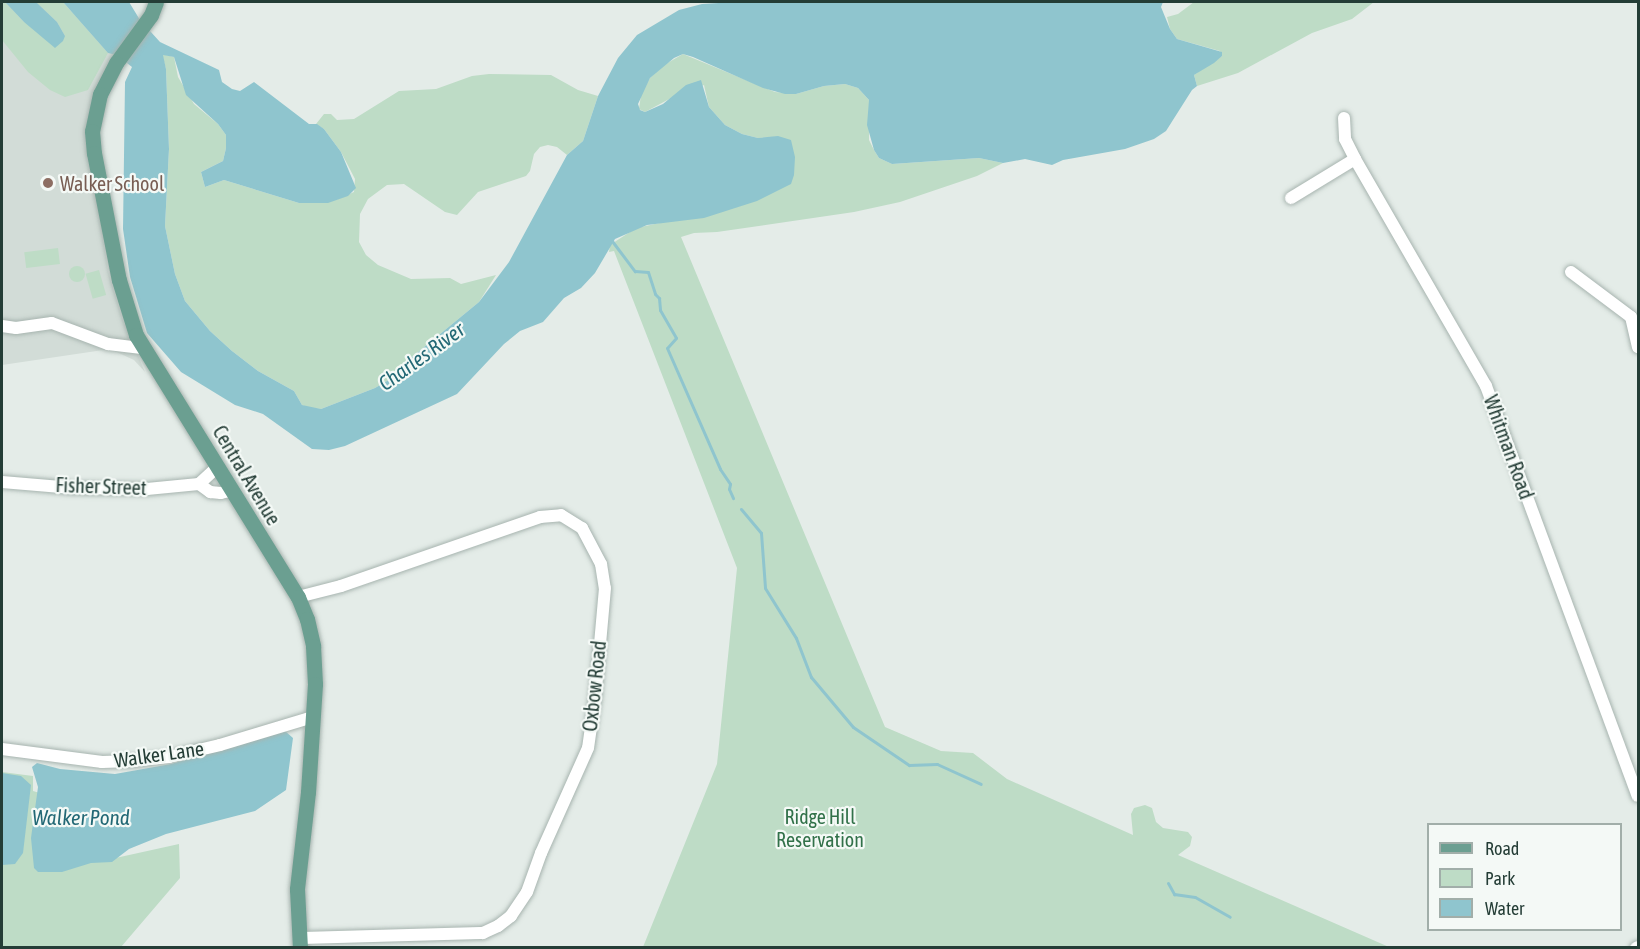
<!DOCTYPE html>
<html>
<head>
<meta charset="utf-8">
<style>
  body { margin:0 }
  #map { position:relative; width:1640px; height:949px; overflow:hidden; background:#e4ece8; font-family:"Asap Condensed",sans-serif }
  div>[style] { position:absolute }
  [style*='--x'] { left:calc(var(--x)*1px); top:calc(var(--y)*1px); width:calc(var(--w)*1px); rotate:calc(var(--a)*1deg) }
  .built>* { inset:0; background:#d2dcd7 }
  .green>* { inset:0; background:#bedcc6; transform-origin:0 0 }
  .round { border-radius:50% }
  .water>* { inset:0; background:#8fc5ce }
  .stream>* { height:3px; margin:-1.5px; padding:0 1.5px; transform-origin:1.5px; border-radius:1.5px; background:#8fc5ce }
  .roads { filter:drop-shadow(0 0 2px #a7b4af) drop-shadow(0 0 2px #a7b4af) }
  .minor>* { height:12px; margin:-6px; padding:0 6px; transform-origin:6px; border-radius:6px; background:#fff }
  .major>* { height:15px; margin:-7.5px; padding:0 7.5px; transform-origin:7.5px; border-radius:7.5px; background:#6b9f91 }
  .dots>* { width:16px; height:16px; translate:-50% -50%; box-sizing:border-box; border:3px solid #f4f9f6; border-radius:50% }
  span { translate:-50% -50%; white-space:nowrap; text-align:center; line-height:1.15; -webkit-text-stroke:4.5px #f4f9f6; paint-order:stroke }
  .education-label { font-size:20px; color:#785e54 }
  .left { translate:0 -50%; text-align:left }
  .street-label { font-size:20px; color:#243d36 }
  .park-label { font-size:20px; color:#317149 }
  .water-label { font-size:21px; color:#226875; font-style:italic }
  .frame { position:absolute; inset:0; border:3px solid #243d36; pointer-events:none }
  .legend { position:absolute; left:1427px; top:823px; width:195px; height:108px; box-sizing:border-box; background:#f4f9f6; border:2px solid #a1aea9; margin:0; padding:8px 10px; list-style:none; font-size:18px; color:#243d36 }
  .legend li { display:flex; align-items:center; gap:12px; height:30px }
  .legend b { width:30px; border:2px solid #a1aea9 }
</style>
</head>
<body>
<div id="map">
  <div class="built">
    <div style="clip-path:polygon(2px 2px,61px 2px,120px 55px,104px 76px,93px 172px,108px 271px,122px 318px,145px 372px,134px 360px,110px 349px,2px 365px)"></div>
  </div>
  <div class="green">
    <div style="clip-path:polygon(2px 2px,5px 2px,24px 22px,65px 36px,57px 22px,36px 2px,63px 2px,108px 53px,88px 90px,65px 97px,50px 90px,28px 72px,2px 40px)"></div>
    <div style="clip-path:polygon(1194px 2px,1374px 2px,1352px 19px,1312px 33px,1238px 73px,1197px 86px,1194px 75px,1222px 56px,1220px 51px,1177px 39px,1170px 29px,1167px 17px,1178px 14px)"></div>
    <div style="clip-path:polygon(162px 54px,174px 57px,178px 77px,194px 104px,218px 124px,226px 135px,226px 148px,223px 161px,201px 172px,205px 187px,224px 180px,299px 203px,338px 199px,354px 192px,355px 179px,341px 152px,324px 129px,316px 124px,324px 114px,331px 114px,337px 120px,354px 119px,399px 91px,436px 89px,472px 76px,489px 74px,551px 75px,578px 90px,598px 96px,583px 141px,567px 155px,557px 147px,548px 145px,540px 147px,534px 154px,530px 171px,526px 176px,478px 192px,457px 215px,445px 212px,404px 184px,387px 185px,368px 199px,360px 214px,359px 242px,366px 255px,378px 265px,411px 279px,450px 278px,461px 284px,496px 275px,479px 302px,406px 362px,392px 378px,375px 388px,321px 409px,309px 408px,302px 405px,294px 391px,258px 371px,232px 351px,210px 331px,185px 301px,175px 274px,165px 226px,169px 149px,166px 69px)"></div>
    <div style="clip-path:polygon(683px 54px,775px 92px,796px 94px,824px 86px,845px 84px,858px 88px,869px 100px,869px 140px,874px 150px,879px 158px,892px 164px,979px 158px,1003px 163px,977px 176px,900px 202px,854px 212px,717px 232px,694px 233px,681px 237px,885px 727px,941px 751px,973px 753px,1007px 779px,1133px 835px,1131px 814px,1134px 808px,1145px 805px,1152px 808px,1156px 822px,1163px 828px,1188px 832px,1192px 837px,1190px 846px,1178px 855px,1389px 947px,643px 947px,717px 764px,737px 568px,614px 251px,609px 252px,610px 245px,636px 228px,740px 206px,778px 190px,778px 137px,758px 138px,742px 134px,725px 125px,709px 107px,704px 85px,673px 97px,645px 112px,639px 109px,641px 95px,650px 78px,664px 65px)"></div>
    <div style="left:58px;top:248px;width:16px;height:34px;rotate:83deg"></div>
    <div class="round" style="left:69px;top:266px;width:16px;height:16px"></div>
    <div style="left:99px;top:270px;width:26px;height:14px;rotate:74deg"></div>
    <div style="clip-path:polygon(2px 772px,33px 776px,33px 791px,129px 819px,111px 859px,179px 844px,180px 878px,121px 947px,2px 947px)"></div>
  </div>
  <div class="water">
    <div style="clip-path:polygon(5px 2px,36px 2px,57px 22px,65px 36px,63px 41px,55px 48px,24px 22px)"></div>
    <div style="clip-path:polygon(63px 2px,129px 2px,140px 20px,160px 42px,219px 70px,222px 82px,232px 89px,240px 91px,254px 82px,309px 124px,317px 124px,324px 129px,341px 152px,356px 188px,348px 196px,328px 203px,299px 203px,224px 180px,205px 187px,201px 172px,223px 161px,226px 148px,226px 135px,218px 124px,186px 95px,174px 57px,163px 55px,166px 69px,169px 149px,165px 226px,175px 274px,185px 301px,210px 331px,232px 351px,258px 371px,294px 391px,302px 405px,321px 409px,375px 388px,392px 378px,406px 362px,479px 302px,509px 262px,567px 155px,583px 141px,598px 96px,618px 58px,637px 35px,679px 10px,702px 4px,735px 2px,1163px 2px,1161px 7px,1170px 29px,1177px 39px,1222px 52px,1222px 56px,1214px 63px,1194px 75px,1197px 86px,1192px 90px,1166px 131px,1154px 139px,1125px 149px,1063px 160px,1052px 165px,1025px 159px,1003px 163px,979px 158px,892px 164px,879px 158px,874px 150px,867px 125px,869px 100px,858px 88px,845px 84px,824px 86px,796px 94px,785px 94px,763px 88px,693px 57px,683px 54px,674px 58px,650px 78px,638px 104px,640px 110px,645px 112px,663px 104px,686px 85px,701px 80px,709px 107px,725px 125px,742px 134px,758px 138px,778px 136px,791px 140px,795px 157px,794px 175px,791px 184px,757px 201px,704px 218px,647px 225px,615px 239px,595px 273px,581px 288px,564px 298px,543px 322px,520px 331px,504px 344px,457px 394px,345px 446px,329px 450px,312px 449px,263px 414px,235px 405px,181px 372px,147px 333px,130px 277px,123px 229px,125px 82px,132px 67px,117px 55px,108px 53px)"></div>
    <div style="clip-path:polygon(285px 731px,293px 738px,286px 790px,255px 811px,166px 834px,129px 849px,112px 862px,91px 863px,62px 872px,38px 872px,34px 868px,31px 838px,38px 787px,32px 767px,37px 763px,60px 769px,115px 774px,171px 764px)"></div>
    <div style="clip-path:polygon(2px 773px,21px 776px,31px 785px,23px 853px,15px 864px,2px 865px)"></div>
  </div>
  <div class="stream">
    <div style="--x:612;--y:241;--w:38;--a:53"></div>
    <div style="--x:635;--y:271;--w:13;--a:4"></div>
    <div style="--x:648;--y:272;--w:23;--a:72"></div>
    <div style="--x:655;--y:294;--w:6;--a:45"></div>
    <div style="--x:659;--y:298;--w:12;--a:85"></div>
    <div style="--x:660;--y:310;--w:32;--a:60"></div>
    <div style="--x:676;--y:338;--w:13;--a:132"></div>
    <div style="--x:667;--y:348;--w:132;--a:66.3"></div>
    <div style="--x:720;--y:469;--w:18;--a:56"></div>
    <div style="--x:730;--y:484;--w:5;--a:101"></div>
    <div style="--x:729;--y:489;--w:10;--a:66"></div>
    <div style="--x:741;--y:509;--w:31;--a:50"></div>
    <div style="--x:761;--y:533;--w:55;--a:85.8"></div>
    <div style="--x:765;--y:588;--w:59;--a:58.2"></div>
    <div style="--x:796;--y:638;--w:42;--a:69"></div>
    <div style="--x:811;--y:677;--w:65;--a:50"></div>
    <div style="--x:853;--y:727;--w:68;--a:34.2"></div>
    <div style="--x:909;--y:765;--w:28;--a:-2"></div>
    <div style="--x:937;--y:764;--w:48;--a:24.4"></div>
    <div style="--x:1168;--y:883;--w:13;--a:61"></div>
    <div style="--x:1174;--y:894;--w:21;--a:8"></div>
    <div style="--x:1195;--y:897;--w:40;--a:29.7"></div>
  </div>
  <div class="roads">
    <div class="minor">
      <div style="--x:1344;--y:118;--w:21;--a:87"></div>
      <div style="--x:1345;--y:139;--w:22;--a:63"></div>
      <div style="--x:1355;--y:159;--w:262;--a:60"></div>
      <div style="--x:1486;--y:386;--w:437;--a:69.7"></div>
      <div style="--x:1291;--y:198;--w:75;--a:-31.4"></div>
      <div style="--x:1571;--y:272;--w:75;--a:36.9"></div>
      <div style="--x:1631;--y:317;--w:31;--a:77"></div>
      <div style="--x:2;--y:326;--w:14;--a:8"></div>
      <div style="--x:16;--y:328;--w:36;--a:-8"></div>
      <div style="--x:52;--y:323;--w:60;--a:20.6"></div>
      <div style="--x:108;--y:344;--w:34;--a:7"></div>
      <div style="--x:2;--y:482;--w:71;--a:4.8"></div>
      <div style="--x:73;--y:488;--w:74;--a:0.8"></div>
      <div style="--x:147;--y:489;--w:52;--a:-5.5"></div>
      <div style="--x:199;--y:484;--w:26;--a:-43"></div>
      <div style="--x:199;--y:484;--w:14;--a:36"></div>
      <div style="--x:210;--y:492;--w:11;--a:5"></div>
      <div style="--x:221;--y:493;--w:12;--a:-14"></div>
      <div style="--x:298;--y:597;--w:44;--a:-14.3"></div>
      <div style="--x:341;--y:586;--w:211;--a:-19.1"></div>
      <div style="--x:540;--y:517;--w:21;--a:-5"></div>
      <div style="--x:561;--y:515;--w:25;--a:32"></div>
      <div style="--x:582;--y:528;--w:41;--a:62.2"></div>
      <div style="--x:601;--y:564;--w:24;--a:81"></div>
      <div style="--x:605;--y:588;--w:111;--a:95.1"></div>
      <div style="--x:595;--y:699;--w:49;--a:98.1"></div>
      <div style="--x:588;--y:748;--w:115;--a:114.1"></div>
      <div style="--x:541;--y:853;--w:41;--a:109.7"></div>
      <div style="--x:527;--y:892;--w:29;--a:124"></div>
      <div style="--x:511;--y:916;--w:16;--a:142"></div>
      <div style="--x:498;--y:926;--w:17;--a:155"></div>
      <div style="--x:483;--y:933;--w:184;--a:178.4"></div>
      <div style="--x:2;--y:749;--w:101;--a:7.4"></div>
      <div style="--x:102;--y:762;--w:30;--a:-2"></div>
      <div style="--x:132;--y:761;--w:37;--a:-6"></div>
      <div style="--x:169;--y:757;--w:52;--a:-13.2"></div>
      <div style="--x:220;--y:745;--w:97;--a:-16.8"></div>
      <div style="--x:1636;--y:948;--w:2;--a:-27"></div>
    </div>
    <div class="major">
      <div style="--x:156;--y:2;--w:14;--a:111"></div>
      <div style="--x:151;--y:15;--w:59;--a:126.1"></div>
      <div style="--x:116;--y:63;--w:35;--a:117"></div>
      <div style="--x:100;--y:94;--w:38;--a:102"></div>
      <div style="--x:92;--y:131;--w:22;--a:85"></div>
      <div style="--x:94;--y:153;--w:129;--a:78.9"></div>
      <div style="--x:119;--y:280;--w:58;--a:72.8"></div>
      <div style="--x:136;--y:335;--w:308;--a:58.3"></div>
      <div style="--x:298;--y:597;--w:24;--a:68"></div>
      <div style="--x:307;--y:619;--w:28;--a:77"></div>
      <div style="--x:313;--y:646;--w:38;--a:87"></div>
      <div style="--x:315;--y:684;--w:108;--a:93.7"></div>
      <div style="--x:308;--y:792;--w:98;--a:96.5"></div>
      <div style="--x:297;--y:889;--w:59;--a:87.1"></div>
    </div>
  </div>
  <div class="dots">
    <div style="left:48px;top:183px;background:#8d6e63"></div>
  </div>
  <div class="education-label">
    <span class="left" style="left:60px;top:183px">Walker School</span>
  </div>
  <div class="street-label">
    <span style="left:1509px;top:447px;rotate:70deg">Whitman Road</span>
    <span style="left:247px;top:475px;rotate:59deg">Central Avenue</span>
    <span style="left:101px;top:486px;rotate:2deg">Fisher Street</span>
    <span style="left:594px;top:686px;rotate:-84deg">Oxbow Road</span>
    <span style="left:159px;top:754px;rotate:-8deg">Walker Lane</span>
  </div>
  <div class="park-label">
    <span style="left:820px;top:828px">Ridge Hill<br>Reservation</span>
  </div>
  <div class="water-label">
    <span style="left:421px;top:356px;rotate:-36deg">Charles River</span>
    <span style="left:81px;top:817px">Walker Pond</span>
  </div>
  <div class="frame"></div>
  <ul class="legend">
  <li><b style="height:8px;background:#6b9f91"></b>Road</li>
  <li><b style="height:16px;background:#bedcc6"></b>Park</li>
  <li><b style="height:16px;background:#8fc5ce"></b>Water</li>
  </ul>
</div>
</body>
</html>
